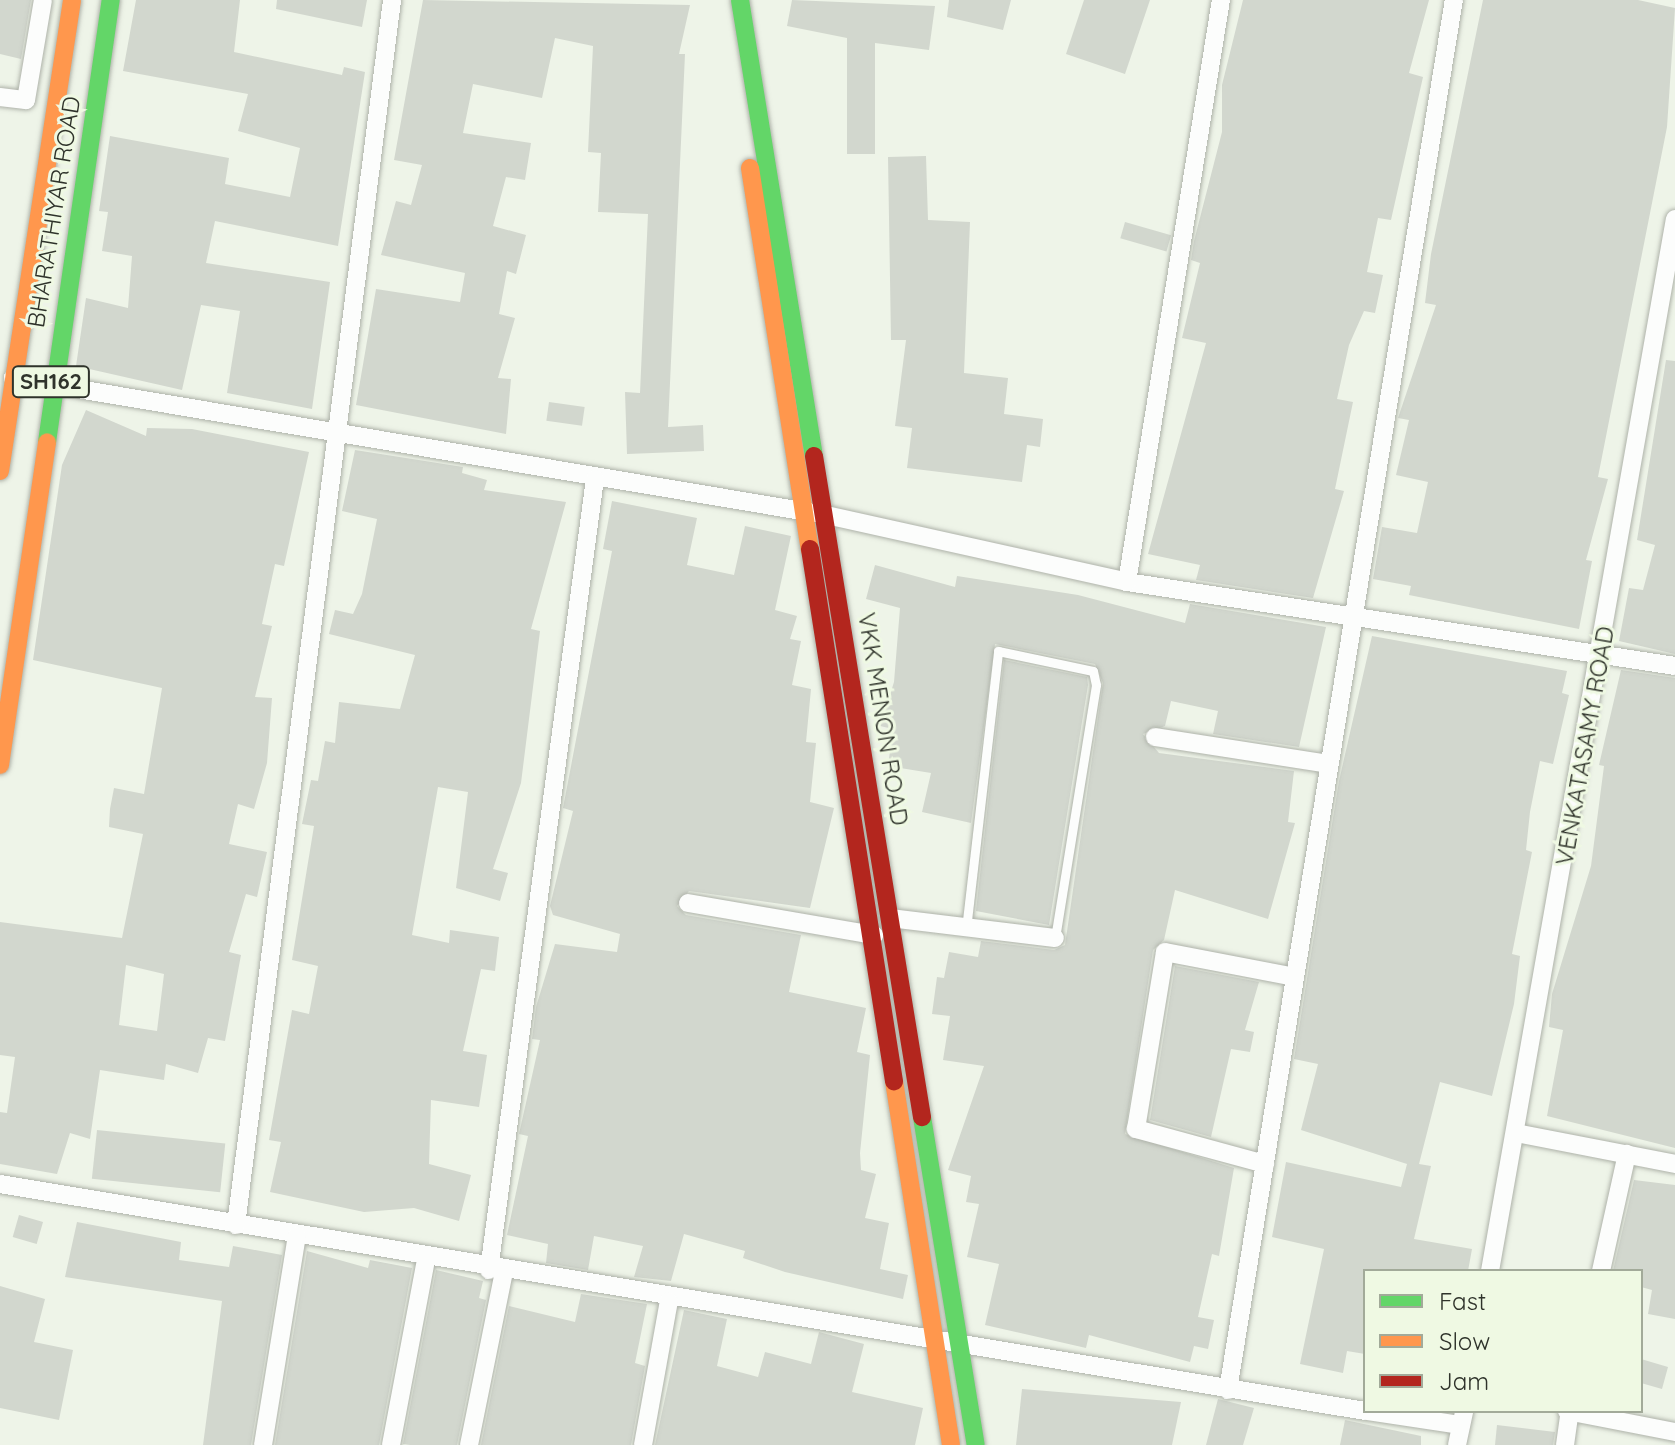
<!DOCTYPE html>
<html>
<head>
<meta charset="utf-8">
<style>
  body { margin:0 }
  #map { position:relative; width:1675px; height:1445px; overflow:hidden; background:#eef4e8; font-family:Quicksand,sans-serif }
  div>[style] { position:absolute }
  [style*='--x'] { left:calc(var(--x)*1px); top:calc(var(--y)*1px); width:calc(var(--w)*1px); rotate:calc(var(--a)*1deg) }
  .building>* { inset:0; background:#d2d7ce; transform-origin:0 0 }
  .roads { filter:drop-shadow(0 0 2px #aeb2a9) drop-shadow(0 0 2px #aeb2a9) }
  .lane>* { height:9px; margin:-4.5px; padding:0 4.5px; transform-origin:4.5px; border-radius:4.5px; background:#fcfdfc }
  .street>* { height:18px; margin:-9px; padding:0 9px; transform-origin:9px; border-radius:9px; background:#fcfdfc }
  .fast>* { height:18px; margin:-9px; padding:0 9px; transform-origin:9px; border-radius:9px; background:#63d668 }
  .slow>* { height:18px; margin:-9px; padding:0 9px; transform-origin:9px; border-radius:9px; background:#ff974d }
  .jam>* { height:18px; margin:-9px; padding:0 9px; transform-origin:9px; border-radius:9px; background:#b3261e }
  span { translate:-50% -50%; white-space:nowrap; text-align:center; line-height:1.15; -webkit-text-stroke:6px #eff9e3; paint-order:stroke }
  .shield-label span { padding:2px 6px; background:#eff9e3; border:2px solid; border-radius:6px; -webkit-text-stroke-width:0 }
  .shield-label { font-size:22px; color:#2f332b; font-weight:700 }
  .street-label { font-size:24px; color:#2f332b }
  .legend { position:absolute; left:1363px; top:1269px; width:280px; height:144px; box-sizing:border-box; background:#eff9e3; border:2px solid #a2aa99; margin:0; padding:10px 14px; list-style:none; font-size:24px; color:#2f332b }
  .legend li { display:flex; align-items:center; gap:16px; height:40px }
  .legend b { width:40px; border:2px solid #a2aa99 }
</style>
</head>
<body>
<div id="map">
  <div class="building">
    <div style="clip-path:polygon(0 0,31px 0,21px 59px,0 54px)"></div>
    <div style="clip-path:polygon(136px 0,240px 0,234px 52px,342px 75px,344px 67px,365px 72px,338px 246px,215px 221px,206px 263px,330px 282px,312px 409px,227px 393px,240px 311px,201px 305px,182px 390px,76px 366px,86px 298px,128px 308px,132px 256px,102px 251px,108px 212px,99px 211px,110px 136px,229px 158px,225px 184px,290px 197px,300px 148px,238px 131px,248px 94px,123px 71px)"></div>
    <div style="clip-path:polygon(277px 0,367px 0,362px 27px,276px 9px)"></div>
    <div style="clip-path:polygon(423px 0,690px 5px,679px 54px,685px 54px,668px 427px,703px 425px,704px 451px,627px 454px,625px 392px,640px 393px,648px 214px,598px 212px,601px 153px,588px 152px,593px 46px,555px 38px,542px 98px,473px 84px,463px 133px,531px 143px,525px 180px,506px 177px,493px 226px,526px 235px,516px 274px,507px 271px,499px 314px,515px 318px,498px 378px,511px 379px,506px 434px,356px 405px,376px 289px,460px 302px,465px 273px,381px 255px,396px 201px,411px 205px,422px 165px,394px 160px)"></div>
    <div style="clip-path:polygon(792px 0,935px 6px,929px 50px,875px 43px,875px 154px,847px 154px,847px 38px,787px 26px)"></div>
    <div style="clip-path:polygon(949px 0,1011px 0,1003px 30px,947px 17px)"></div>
    <div style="clip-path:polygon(1084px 0,1150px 0,1125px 74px,1066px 54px)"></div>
    <div style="clip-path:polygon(1243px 0,1429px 0,1409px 73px,1423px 77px,1391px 220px,1378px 218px,1367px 272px,1383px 275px,1375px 313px,1364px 311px,1349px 345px,1337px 399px,1353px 402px,1335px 489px,1344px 491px,1313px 598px,1196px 580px,1200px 565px,1148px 554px,1206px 343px,1182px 338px,1200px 263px,1191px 260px,1194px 241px,1222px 132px,1222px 85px)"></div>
    <div style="clip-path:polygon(1483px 0,1638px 0,1675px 8px,1667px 127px,1598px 477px,1608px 479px,1586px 560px,1592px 561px,1579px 629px,1409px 595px,1411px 586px,1373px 579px,1382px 527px,1417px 533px,1428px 482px,1396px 475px,1409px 420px,1398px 418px,1436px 305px,1425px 303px,1431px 254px)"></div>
    <div style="clip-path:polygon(926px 156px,928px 220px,970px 222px,964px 373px,1008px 378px,1004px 414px,1043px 419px,1040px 447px,1027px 445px,1022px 482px,907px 468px,912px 428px,895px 426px,906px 340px,891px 340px,888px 157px)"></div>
    <div style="left:1125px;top:222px;width:48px;height:17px;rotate:16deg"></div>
    <div style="clip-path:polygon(1666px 360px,1675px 361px,1675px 654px,1619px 641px,1629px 588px,1643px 590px,1655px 545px,1637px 540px)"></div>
    <div style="left:549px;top:402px;width:36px;height:19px;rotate:8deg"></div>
    <div style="clip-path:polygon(evenodd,86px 410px,146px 436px,147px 428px,192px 429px,309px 452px,284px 566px,275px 564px,262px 624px,272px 626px,255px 697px,272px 698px,267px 763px,254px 809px,238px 804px,229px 844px,267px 852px,257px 897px,246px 894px,229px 952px,241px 955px,225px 1041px,208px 1038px,198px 1073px,166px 1064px,164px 1080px,100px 1070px,90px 1139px,70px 1133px,57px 1174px,0 1164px,0 1112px,7px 1113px,15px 1057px,0 1055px,0 922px,122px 938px,143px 834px,109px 827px,110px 809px,114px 788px,144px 794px,162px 688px,33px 660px,62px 465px,86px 410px,126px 965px,164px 974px,157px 1031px,119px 1025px,126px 965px)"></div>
    <div style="clip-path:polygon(355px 450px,463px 467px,462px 473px,487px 480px,484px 490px,566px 502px,531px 629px,540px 631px,521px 783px,493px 869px,508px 873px,500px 901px,456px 888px,468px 792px,438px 787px,412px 935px,449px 943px,450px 930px,499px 937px,495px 971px,481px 969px,463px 1051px,487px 1055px,479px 1107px,431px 1100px,429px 1164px,471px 1175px,459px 1221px,414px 1208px,364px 1212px,270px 1192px,281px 1142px,269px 1140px,292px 1010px,309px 1014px,318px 966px,292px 960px,314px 826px,302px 824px,311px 780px,318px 781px,325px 741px,335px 743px,339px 702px,400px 709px,415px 655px,329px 634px,335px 610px,353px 614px,362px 594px,377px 519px,342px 511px)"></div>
    <div style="clip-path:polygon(612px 501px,697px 518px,687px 565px,734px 575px,745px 526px,791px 536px,775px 610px,797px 616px,790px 639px,801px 641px,792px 685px,811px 689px,806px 742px,816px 743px,810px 802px,834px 808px,810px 908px,689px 891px,677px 906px,686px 915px,801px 935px,789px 992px,866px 1008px,857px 1052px,870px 1055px,860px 1153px,861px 1170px,876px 1174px,865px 1218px,889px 1223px,880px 1269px,908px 1275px,903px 1299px,785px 1272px,743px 1258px,745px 1251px,684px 1234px,671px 1281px,634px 1277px,643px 1246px,594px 1236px,588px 1270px,546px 1263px,548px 1244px,507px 1235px,528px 1136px,519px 1134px,540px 1040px,532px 1039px,536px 1007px,555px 944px,617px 952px,620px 934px,553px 915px,550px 906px,573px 811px,563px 808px,612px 551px,603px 549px)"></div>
    <div style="clip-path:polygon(875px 565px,955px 587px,957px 576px,1078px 595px,1185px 623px,1190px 604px,1326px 627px,1299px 747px,1213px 734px,1218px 711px,1171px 701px,1165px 726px,1143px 734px,1159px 753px,1294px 771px,1288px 822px,1295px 823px,1268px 919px,1175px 890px,1164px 940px,1153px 950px,1125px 1134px,1234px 1168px,1219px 1256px,1212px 1254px,1198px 1317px,1214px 1320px,1208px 1349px,1194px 1346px,1190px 1362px,1089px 1335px,1086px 1348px,985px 1325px,999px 1264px,967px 1257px,979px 1204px,966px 1202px,971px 1176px,948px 1170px,984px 1066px,943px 1060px,950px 1016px,932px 1014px,937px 977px,944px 978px,949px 952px,978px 957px,981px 941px,1054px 950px,1065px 945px,1103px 683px,1095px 664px,995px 644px,971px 823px,922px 812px,931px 773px,888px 766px,893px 729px,880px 726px,894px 682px,900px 608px,866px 599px)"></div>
    <div style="clip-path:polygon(1372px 636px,1567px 671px,1562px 693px,1569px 695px,1553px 764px,1540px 761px,1530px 812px,1526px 850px,1532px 852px,1512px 954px,1520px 956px,1514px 1004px,1492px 1096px,1440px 1082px,1419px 1164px,1431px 1166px,1414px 1239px,1472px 1249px,1468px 1271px,1365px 1271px,1365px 1354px,1347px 1351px,1343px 1373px,1300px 1364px,1324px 1249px,1272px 1237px,1286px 1162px,1401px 1187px,1407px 1164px,1301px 1130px,1318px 1064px,1294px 1059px,1339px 781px)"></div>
    <div style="clip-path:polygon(1004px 660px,1087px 677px,1088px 685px,1049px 925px,976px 911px)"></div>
    <div style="clip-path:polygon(1621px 670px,1675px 678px,1675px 1148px,1547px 1116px,1563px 1030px,1549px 1027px,1552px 994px,1591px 866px,1604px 766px,1599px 765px)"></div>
    <div style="clip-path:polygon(1175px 966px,1259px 982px,1245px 1030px,1254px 1032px,1250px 1052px,1231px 1049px,1211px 1137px,1150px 1120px)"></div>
    <div style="left:97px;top:1130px;width:129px;height:49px;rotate:6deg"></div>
    <div style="clip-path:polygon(1634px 1180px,1675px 1185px,1675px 1319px,1648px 1314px,1652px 1290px,1641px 1287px,1641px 1271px,1613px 1271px)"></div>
    <div style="left:19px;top:1215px;width:25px;height:23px;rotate:16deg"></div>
    <div style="clip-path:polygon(77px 1222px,181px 1242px,179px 1260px,229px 1267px,233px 1246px,282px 1255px,251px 1445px,203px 1445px,222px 1301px,65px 1277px)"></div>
    <div style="clip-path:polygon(307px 1251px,368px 1268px,370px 1260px,412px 1268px,379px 1445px,275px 1445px)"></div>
    <div style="clip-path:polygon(436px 1270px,483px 1281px,479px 1298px,486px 1300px,457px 1445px,410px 1445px,403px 1444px)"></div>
    <div style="clip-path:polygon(0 1286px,45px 1299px,34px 1342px,73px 1350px,59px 1420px,0 1408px)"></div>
    <div style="clip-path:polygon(581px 1294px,647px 1304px,635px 1363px,645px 1366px,631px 1445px,481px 1445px,509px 1306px,575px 1322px)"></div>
    <div style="clip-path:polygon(684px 1310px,727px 1319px,717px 1366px,758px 1377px,765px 1352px,811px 1364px,819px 1332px,864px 1344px,852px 1392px,923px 1408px,915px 1445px,655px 1445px)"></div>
    <div style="clip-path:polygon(1641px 1359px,1668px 1367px,1662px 1389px,1641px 1383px)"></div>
    <div style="clip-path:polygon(1022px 1389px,1181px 1402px,1172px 1445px,1016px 1445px)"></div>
    <div style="clip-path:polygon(1218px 1399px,1254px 1408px,1243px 1445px,1206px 1445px)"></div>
    <div style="clip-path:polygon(1345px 1420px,1421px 1436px,1421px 1445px,1340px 1445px)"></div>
    <div style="clip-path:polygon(1497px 1425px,1555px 1432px,1553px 1445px,1495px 1445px)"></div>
  </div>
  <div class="roads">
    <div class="lane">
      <div style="--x:966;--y:929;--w:280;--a:-83.4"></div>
      <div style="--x:998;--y:651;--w:97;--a:11.9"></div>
      <div style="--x:1093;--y:671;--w:14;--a:78"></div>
      <div style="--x:1096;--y:685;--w:256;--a:99.2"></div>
    </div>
    <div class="street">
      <div style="--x:0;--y:97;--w:26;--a:7"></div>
      <div style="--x:26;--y:100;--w:101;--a:-80.4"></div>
      <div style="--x:13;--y:378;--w:824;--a:9.57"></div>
      <div style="--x:826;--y:515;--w:308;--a:12.5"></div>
      <div style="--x:1127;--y:582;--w:554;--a:8.71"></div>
      <div style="--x:1127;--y:582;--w:590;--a:-80.83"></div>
      <div style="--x:1155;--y:737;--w:176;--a:8.8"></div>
      <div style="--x:688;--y:903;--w:189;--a:9.8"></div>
      <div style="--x:890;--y:918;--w:166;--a:6.9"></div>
      <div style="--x:1516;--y:1133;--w:162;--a:11"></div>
      <div style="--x:1265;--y:1164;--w:134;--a:-164.8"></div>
      <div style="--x:1136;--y:1129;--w:179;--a:-80.7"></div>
      <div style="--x:1165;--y:952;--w:132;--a:10.9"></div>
      <div style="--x:0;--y:1184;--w:1384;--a:9.44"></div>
      <div style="--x:236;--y:1225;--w:1235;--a:-82.74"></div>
      <div style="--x:489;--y:1270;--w:798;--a:-82.37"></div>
      <div style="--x:1490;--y:1271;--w:1068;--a:-80.03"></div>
      <div style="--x:1601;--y:1271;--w:120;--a:-77.5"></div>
      <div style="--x:1228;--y:1390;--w:1408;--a:-80.77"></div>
      <div style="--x:1368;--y:1411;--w:94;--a:8.6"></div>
      <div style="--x:1567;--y:1411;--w:110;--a:11"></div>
      <div style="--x:263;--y:1445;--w:212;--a:-80.8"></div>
      <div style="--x:391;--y:1445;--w:188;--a:-79.3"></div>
      <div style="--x:469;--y:1445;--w:177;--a:-78.6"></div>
      <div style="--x:643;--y:1445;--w:146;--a:-79.8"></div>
      <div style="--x:1457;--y:1445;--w:35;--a:-78"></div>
      <div style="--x:1565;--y:1445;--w:34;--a:-82"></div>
    </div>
    <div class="fast">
      <div style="--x:740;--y:0;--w:462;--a:80.8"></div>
      <div style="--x:47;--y:442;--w:447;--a:-81.8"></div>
      <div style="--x:922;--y:1117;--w:332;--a:80.7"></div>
    </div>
    <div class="slow">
      <div style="--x:750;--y:168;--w:386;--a:81.1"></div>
      <div style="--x:0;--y:471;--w:476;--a:-81.3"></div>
      <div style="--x:0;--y:765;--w:326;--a:-81.7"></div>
      <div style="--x:894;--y:1081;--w:368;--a:81.1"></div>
    </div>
    <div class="jam">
      <div style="--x:814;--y:456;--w:670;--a:80.72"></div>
      <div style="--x:810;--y:549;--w:539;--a:81.03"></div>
    </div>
  </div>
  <div class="shield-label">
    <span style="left:51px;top:382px">SH162</span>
  </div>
  <div class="street-label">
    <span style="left:54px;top:212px;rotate:-81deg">BHARATHIYAR ROAD</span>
    <span style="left:883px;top:719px;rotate:81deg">VKK MENON ROAD</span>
    <span style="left:1585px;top:746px;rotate:-80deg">VENKATASAMY ROAD</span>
  </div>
  <ul class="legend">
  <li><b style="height:10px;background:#63d668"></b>Fast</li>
  <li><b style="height:10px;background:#ff974d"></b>Slow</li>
  <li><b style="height:10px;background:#b3261e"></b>Jam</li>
  </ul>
</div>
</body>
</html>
